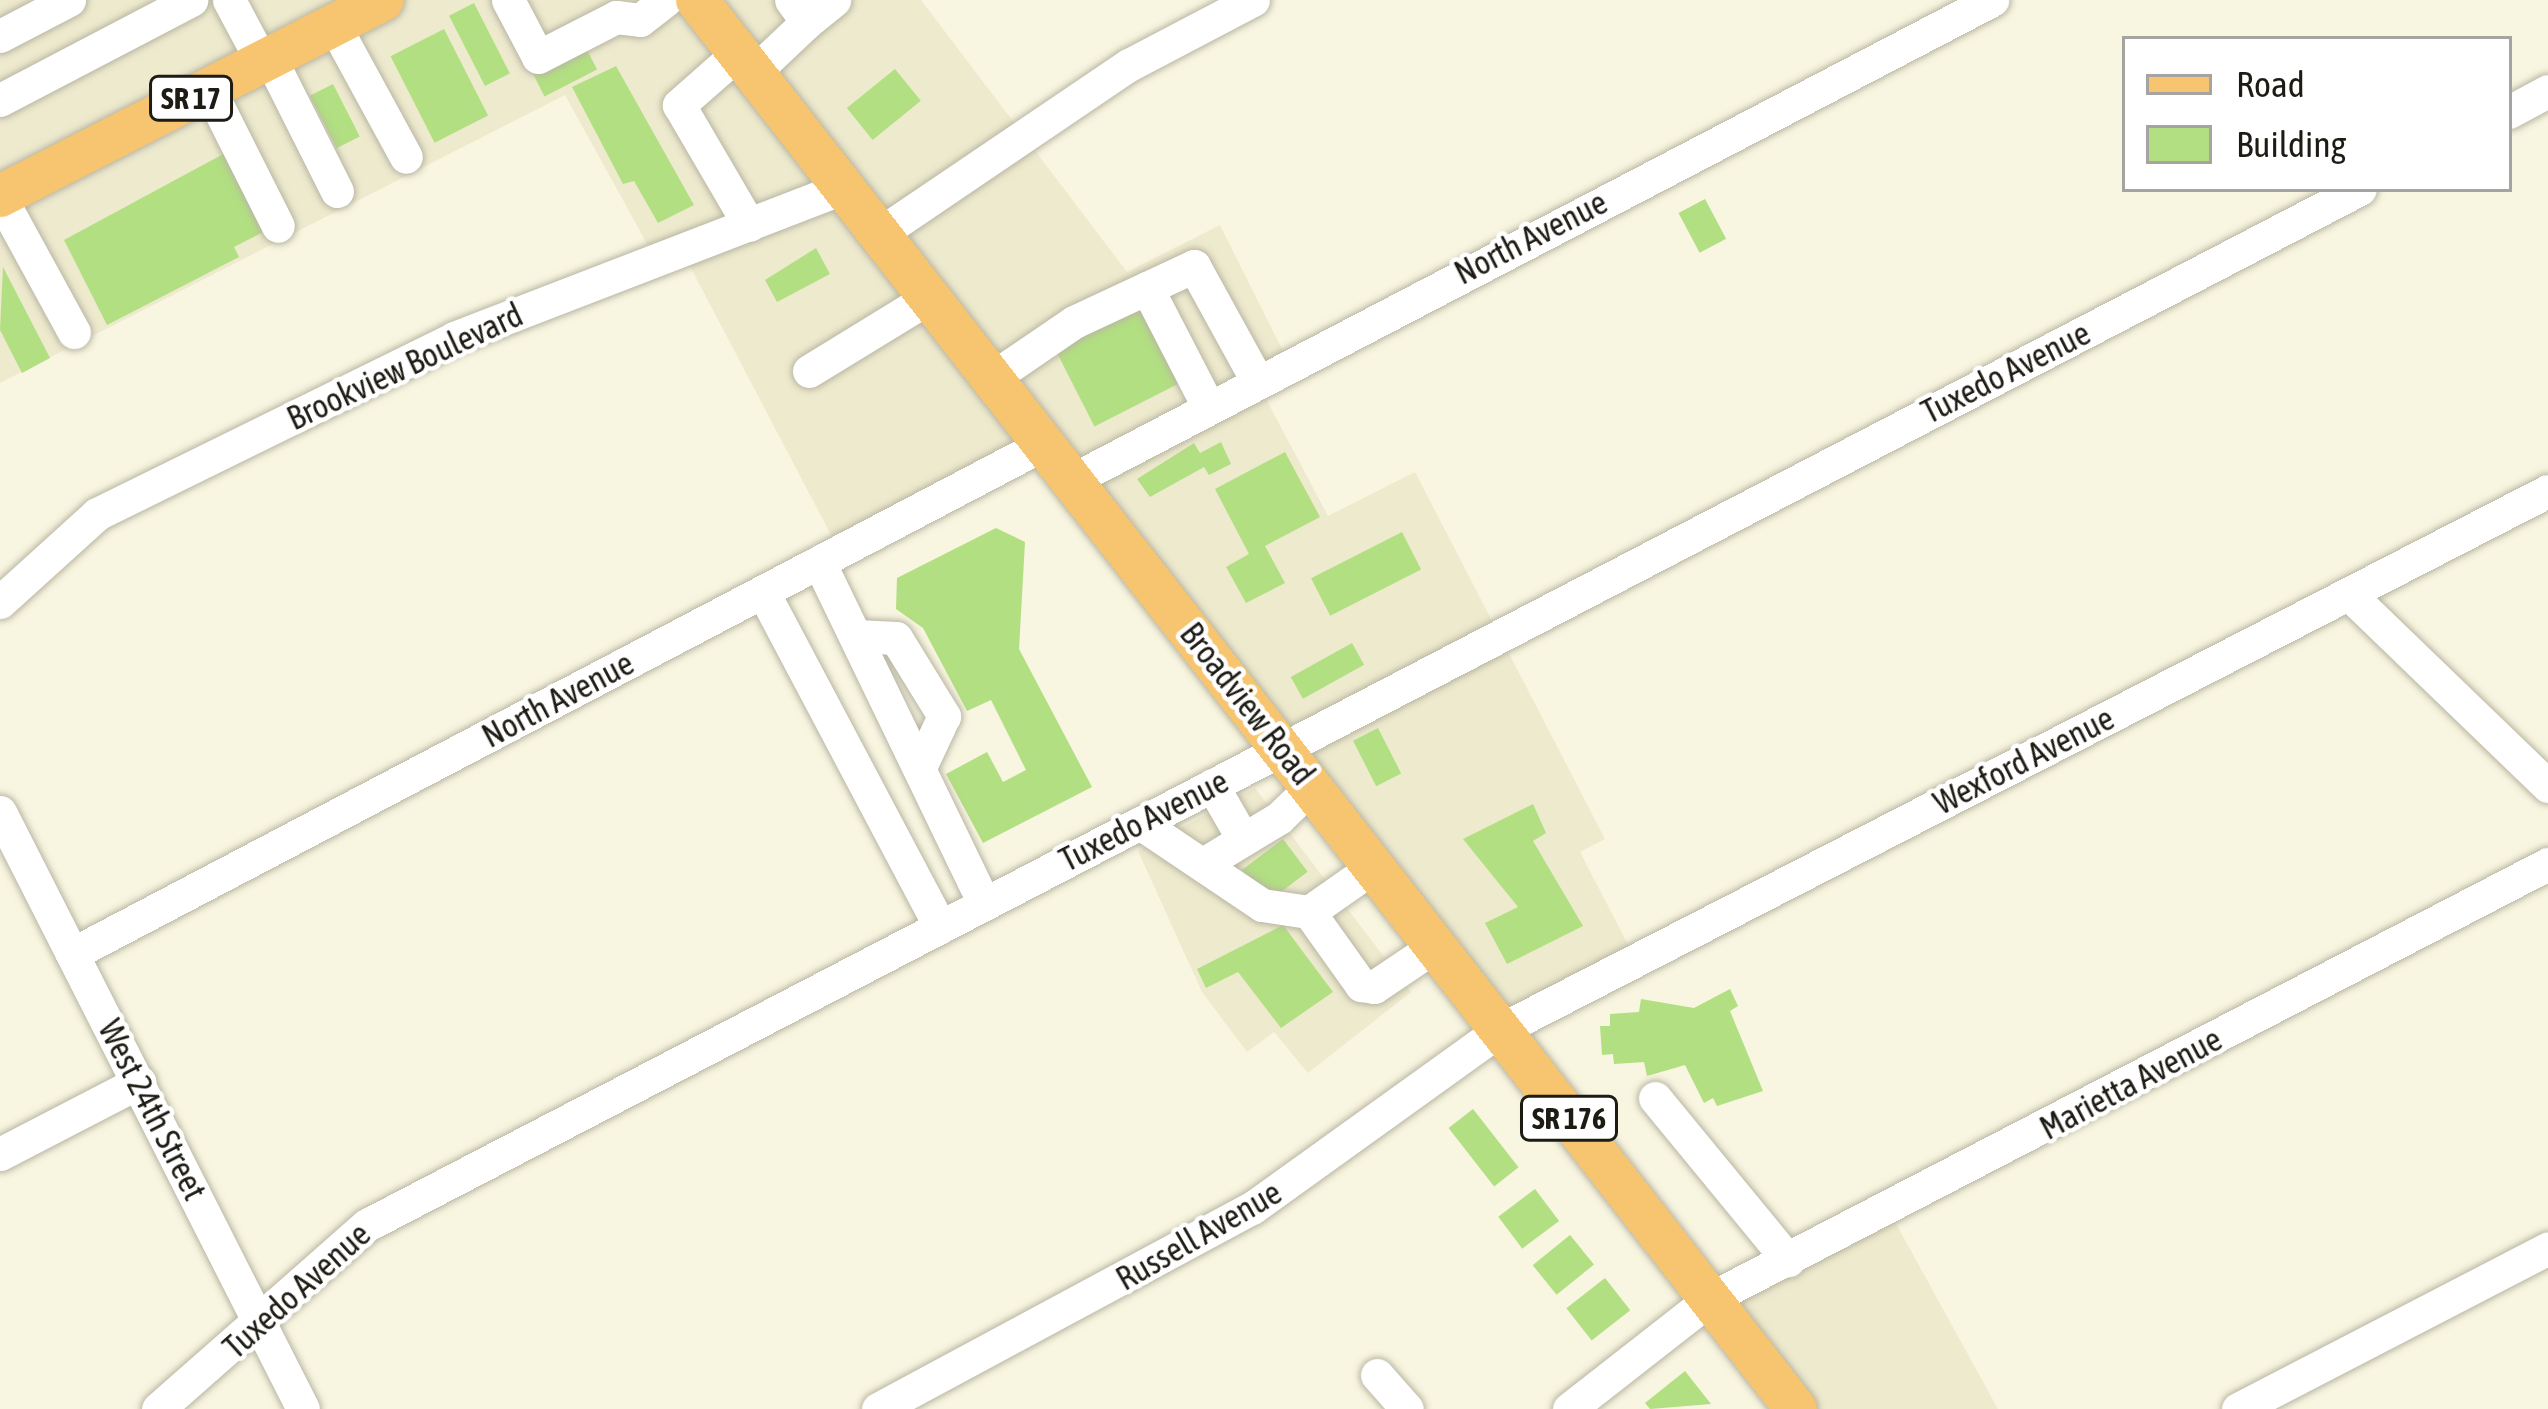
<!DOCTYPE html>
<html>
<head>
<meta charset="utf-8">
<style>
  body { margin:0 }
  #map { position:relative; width:2548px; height:1409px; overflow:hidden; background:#f8f5e0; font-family:"Asap Condensed",sans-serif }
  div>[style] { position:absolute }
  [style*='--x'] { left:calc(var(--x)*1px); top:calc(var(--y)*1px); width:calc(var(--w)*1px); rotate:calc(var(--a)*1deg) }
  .built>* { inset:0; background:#eeeace }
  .building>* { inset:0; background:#b2df82; transform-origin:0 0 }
  .roads { filter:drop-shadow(0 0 3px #b9b6a3) drop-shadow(0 0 3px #b9b6a3) }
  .minor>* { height:33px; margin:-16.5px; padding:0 16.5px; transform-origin:16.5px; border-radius:16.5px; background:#fff }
  .major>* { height:42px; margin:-21px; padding:0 21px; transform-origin:21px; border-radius:21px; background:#f7c46f }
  span { translate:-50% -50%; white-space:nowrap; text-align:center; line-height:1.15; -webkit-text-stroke:9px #fff; paint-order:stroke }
  .shield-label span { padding:3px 9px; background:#fff; border:3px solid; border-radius:9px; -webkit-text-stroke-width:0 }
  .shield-label { font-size:30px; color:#1d1b14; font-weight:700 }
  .street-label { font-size:33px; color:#1d1b14 }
  .legend { position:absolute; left:2122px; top:36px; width:390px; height:156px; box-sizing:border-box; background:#fff; border:3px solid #a5a4a1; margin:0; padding:15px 21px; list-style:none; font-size:36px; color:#1d1b14 }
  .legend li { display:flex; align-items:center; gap:24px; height:60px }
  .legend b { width:60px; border:3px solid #a5a4a1 }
</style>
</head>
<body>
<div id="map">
  <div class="built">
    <div style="clip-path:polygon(0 0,921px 0,1127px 272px,1220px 225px,1289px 363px,1256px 380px,1328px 516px,1415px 472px,1605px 839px,1580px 852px,1636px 960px,1500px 1030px,1044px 445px,840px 552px,682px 251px,656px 260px,565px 95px,0 383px)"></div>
    <div style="clip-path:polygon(1255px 788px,1411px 992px,1308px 1073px,1274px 1032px,1247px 1052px,1202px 992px,1138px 851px)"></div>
    <div style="clip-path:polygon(1889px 1211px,1998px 1409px,1796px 1409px,1711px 1298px)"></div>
  </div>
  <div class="building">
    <div style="left:474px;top:3px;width:79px;height:28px;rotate:63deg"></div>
    <div style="left:444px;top:29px;width:97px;height:60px;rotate:63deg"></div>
    <div style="left:583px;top:42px;width:31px;height:59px;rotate:63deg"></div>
    <div style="clip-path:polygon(616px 66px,694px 205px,658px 223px,634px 181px,623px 184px,572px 87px)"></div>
    <div style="left:895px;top:69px;width:41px;height:62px;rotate:51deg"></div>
    <div style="left:333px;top:84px;width:59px;height:26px;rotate:63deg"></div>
    <div style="clip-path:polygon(227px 152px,267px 230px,234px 247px,239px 257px,107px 325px,64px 240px)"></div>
    <div style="left:1705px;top:199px;width:45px;height:30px;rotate:62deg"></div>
    <div style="clip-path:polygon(816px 248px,830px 274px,777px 302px,765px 280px)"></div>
    <div style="clip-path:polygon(3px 267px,50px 358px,22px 373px,0 330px)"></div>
    <div style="left:1140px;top:300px;width:92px;height:98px;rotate:63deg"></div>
    <div style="clip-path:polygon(1221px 442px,1231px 464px,1209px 475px,1204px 467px,1150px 497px,1137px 479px,1194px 443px,1200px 453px)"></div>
    <div style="clip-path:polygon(1285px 452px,1320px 517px,1265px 546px,1285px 583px,1246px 603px,1226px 567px,1249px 554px,1215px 489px)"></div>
    <div style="clip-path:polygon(996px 528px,1025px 542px,1019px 649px,1092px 787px,983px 843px,946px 774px,987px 752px,1003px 782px,1026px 770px,991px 700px,967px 711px,923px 628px,896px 609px,897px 578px)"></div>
    <div style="left:1402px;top:532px;width:42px;height:102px;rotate:63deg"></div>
    <div style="left:1352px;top:643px;width:25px;height:70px;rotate:61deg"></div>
    <div style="left:1378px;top:728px;width:51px;height:28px;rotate:63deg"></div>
    <div style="clip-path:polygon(1533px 804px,1546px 833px,1533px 841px,1583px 926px,1507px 964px,1485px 923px,1518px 907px,1463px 839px)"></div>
    <div style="left:1283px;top:839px;width:41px;height:51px;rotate:53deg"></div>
    <div style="clip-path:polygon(1283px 925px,1333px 992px,1281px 1028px,1238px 972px,1206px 988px,1197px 969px)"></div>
    <div style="clip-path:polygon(1730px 989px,1738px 1006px,1730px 1011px,1763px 1091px,1717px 1106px,1713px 1098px,1704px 1103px,1685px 1065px,1647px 1076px,1644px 1062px,1614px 1064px,1613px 1054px,1602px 1055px,1600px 1026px,1610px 1026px,1610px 1014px,1639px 1012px,1641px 999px,1694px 1008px)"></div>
    <div style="left:1473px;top:1109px;width:74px;height:31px;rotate:52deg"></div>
    <div style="left:1535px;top:1189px;width:40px;height:46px;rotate:53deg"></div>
    <div style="left:1570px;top:1235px;width:38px;height:48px;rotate:51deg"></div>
    <div style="left:1605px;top:1278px;width:41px;height:49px;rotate:52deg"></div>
    <div style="clip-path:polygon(1685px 1371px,1711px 1404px,1650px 1409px,1645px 1403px)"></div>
  </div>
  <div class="roads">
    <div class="minor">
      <div style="--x:229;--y:0;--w:70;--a:62"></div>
      <div style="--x:508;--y:0;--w:64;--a:62.2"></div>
      <div style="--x:538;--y:57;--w:88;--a:-27.1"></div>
      <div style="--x:616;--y:17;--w:24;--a:7"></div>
      <div style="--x:640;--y:20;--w:33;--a:-38"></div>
      <div style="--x:807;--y:22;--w:35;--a:-39"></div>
      <div style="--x:334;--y:25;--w:150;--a:61.4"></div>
      <div style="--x:0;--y:36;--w:78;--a:-27.6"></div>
      <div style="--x:738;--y:53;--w:79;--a:138.6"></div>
      <div style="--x:679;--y:105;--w:139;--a:59.7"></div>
      <div style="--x:270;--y:58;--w:149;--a:63.3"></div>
      <div style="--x:753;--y:73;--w:74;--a:-43.4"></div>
      <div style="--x:807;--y:22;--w:27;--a:-126"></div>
      <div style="--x:209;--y:89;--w:153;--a:63.3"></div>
      <div style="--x:0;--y:100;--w:216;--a:-27.6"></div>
      <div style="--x:2509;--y:112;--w:44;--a:-28.3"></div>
      <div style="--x:0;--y:197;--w:154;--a:61.3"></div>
      <div style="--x:879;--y:234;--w:302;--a:-34.1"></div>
      <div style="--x:1129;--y:65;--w:140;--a:-27.7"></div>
      <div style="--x:1147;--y:288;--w:52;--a:-25.1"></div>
      <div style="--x:1194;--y:266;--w:129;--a:61.2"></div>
      <div style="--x:809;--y:371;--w:140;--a:-31.5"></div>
      <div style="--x:992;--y:378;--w:99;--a:-34.3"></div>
      <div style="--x:1074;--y:322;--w:81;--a:-25"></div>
      <div style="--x:1147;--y:288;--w:133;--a:62.7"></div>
      <div style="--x:1072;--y:480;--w:1038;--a:-27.55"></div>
      <div style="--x:819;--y:562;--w:380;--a:64.2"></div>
      <div style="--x:763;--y:592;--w:379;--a:62.1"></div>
      <div style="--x:2350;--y:595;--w:275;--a:44"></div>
      <div style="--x:0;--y:602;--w:131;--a:-42.2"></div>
      <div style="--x:97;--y:514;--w:398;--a:-26.2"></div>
      <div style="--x:454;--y:338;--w:417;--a:-21.1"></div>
      <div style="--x:856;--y:636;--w:40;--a:2.9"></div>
      <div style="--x:896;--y:638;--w:92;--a:58.4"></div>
      <div style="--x:944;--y:716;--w:56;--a:115.2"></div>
      <div style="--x:1212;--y:785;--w:62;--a:60.1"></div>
      <div style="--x:0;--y:812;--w:669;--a:63.09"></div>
      <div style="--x:1140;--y:823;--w:147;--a:33.9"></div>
      <div style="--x:1262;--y:905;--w:48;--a:8.5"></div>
      <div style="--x:1309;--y:912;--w:90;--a:54.5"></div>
      <div style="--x:1361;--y:985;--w:13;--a:9"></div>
      <div style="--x:1374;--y:987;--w:73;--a:-33.9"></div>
      <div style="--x:1203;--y:864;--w:89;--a:-31.2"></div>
      <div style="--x:1279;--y:818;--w:46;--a:-44.1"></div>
      <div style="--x:1309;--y:912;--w:78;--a:-35.1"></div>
      <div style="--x:72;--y:954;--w:1098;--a:-27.69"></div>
      <div style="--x:1655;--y:1098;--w:210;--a:50.6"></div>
      <div style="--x:0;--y:1154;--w:157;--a:-27.4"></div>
      <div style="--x:1377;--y:1375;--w:45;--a:48.6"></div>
      <div style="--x:158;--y:1409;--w:278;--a:-41.4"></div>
      <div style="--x:367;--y:1225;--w:2246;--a:-27.47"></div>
      <div style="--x:878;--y:1409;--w:425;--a:-28.3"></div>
      <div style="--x:1252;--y:1208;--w:305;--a:-35.7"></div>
      <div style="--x:1500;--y:1030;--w:1178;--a:-27.22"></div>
      <div style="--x:1569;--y:1409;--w:180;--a:-38"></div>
      <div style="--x:1711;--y:1298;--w:943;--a:-27.41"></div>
      <div style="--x:2238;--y:1409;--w:349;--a:-27.4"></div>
    </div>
    <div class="major">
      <div style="--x:697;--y:0;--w:1787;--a:52.05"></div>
      <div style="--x:0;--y:196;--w:430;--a:-27.1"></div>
    </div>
  </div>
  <div class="shield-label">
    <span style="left:191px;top:98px">SR 17</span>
    <span style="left:1569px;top:1118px">SR 176</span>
  </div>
  <div class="street-label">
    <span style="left:1531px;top:238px;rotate:-27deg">North Avenue</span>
    <span style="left:405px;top:367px;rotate:-25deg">Brookview Boulevard</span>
    <span style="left:2006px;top:373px;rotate:-27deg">Tuxedo Avenue</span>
    <span style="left:558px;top:700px;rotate:-28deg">North Avenue</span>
    <span style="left:1247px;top:704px;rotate:52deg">Broadview Road</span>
    <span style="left:2024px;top:761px;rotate:-27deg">Wexford Avenue</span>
    <span style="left:1144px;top:821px;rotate:-27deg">Tuxedo Avenue</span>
    <span style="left:2131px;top:1084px;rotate:-28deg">Marietta Avenue</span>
    <span style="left:152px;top:1110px;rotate:63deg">West 24th Street</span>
    <span style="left:1199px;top:1236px;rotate:-30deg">Russell Avenue</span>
    <span style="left:297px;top:1291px;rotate:-42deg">Tuxedo Avenue</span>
  </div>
  <ul class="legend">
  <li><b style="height:15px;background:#f7c46f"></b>Road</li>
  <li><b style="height:33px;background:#b2df82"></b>Building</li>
  </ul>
</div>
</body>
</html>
